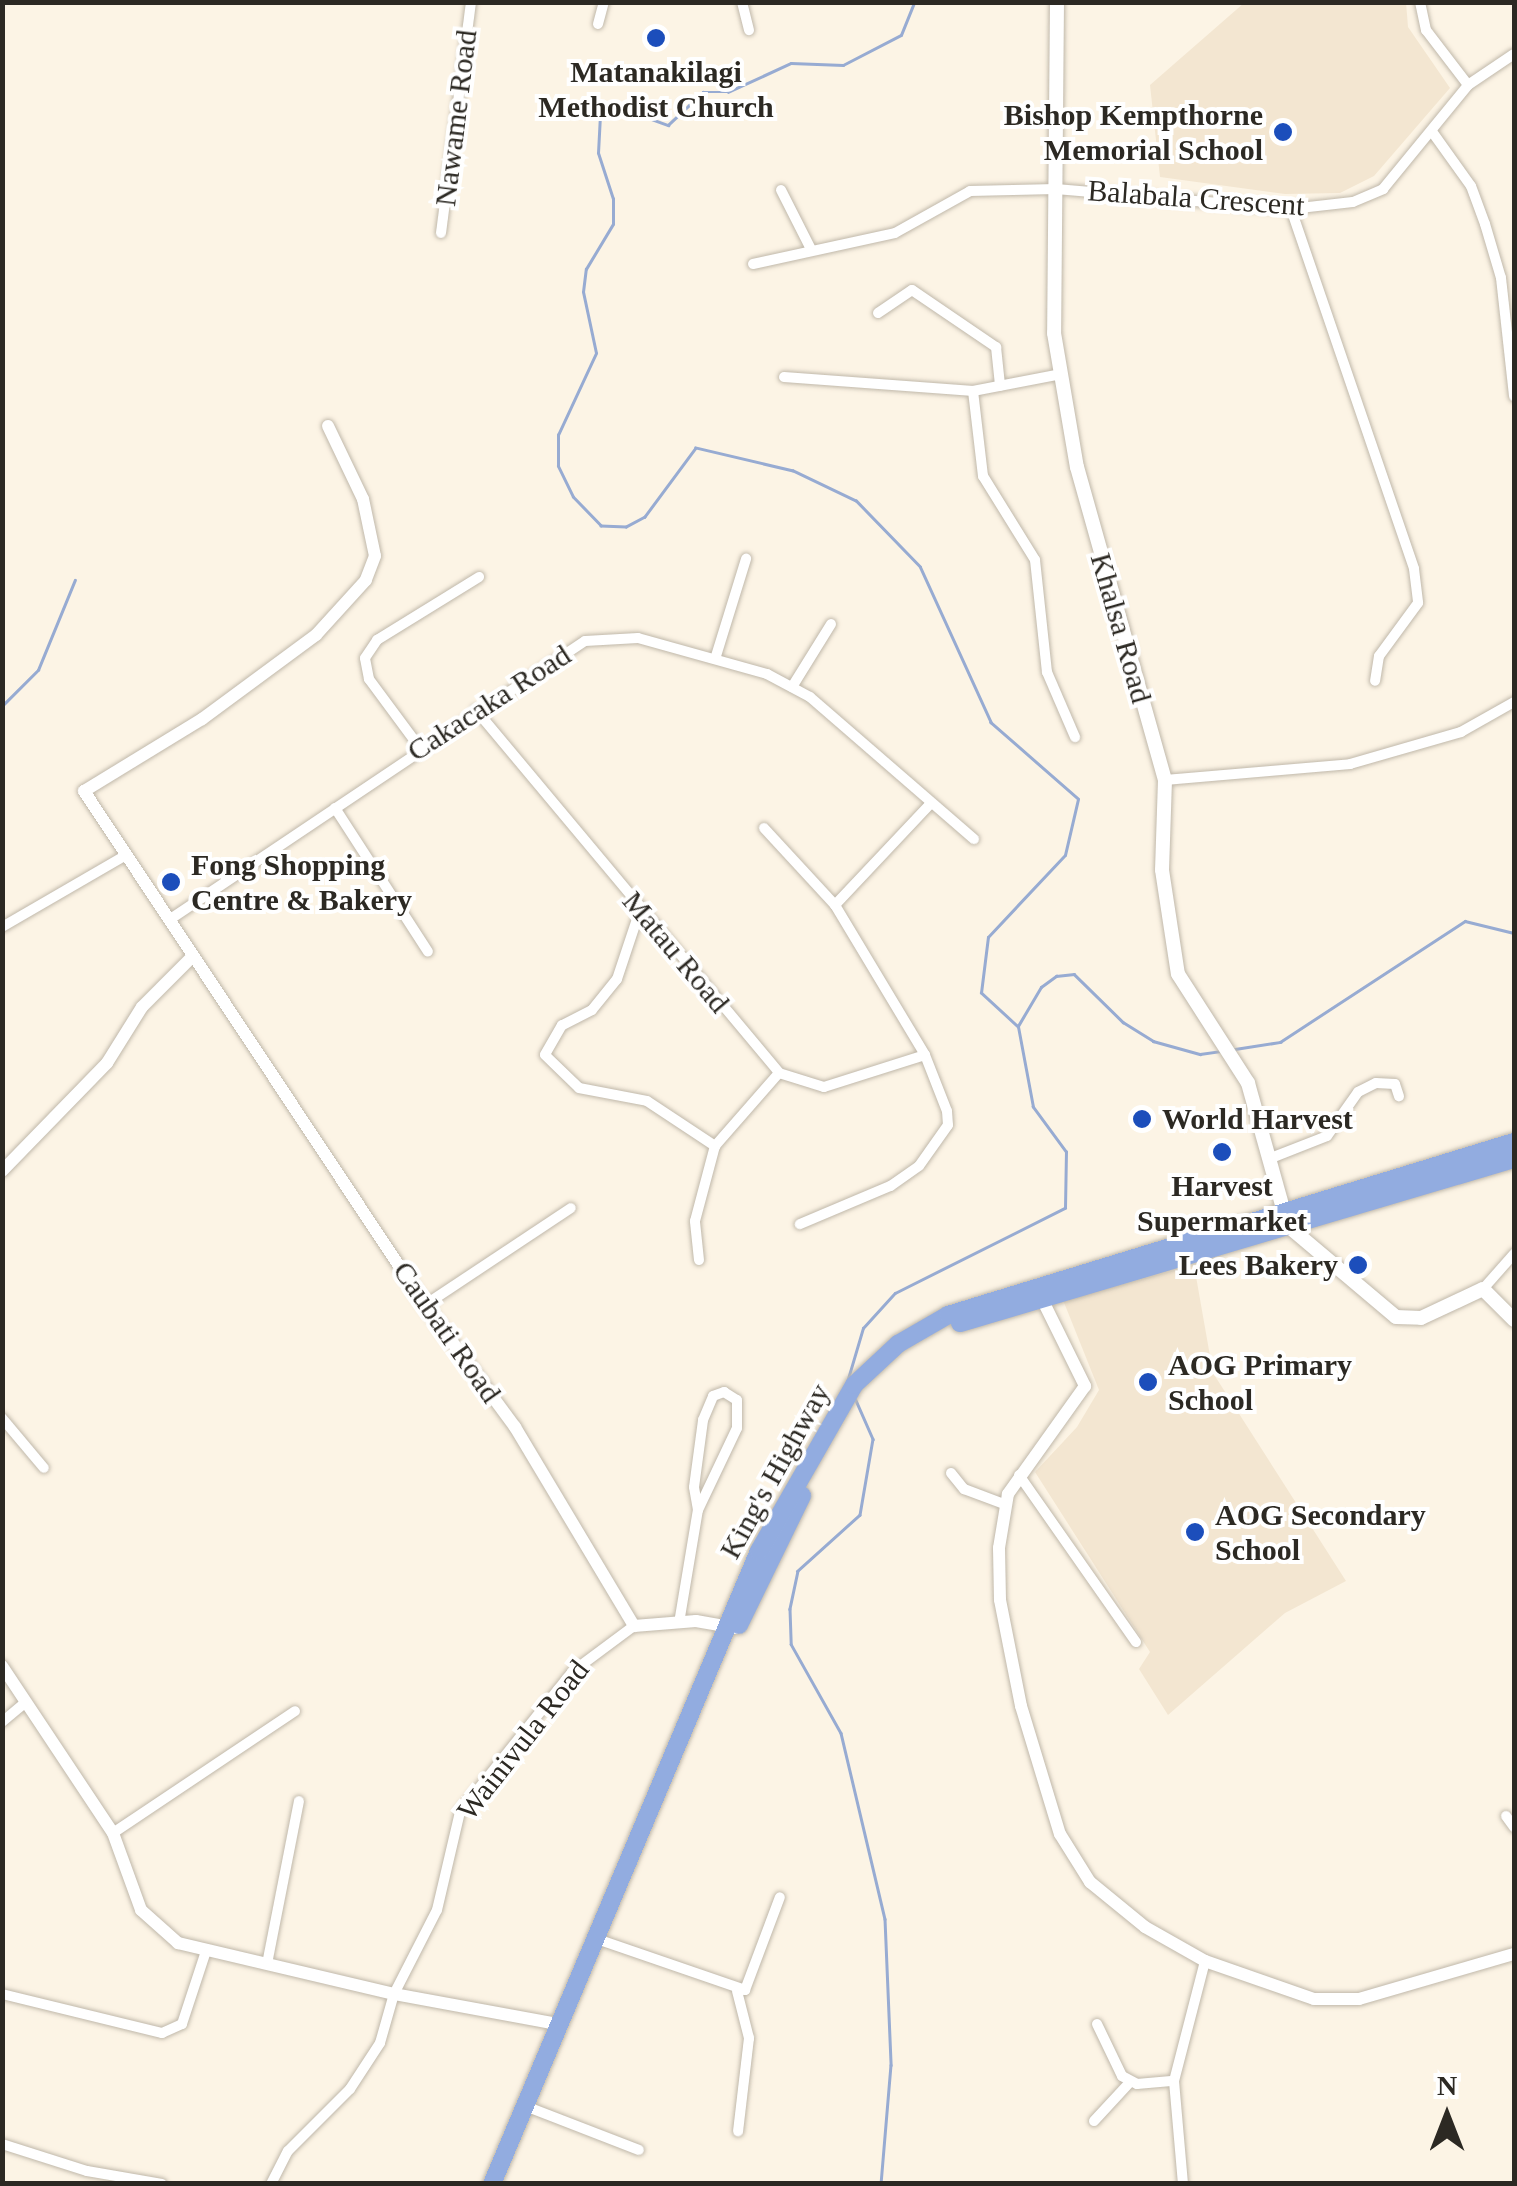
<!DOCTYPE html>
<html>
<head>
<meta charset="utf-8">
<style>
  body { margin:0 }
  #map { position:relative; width:1517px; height:2186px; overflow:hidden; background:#fcf4e5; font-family:Georgia,serif }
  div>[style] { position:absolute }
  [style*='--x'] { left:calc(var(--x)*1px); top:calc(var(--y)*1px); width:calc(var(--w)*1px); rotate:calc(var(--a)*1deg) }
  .built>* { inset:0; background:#f3e6d1 }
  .stream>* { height:2.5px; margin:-1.25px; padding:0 1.25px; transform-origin:1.25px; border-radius:1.25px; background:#97abd2 }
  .roads { filter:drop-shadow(0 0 2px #c0b8aa) drop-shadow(0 0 2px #c0b8aa) }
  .minor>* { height:10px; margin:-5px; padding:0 5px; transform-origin:5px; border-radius:5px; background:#fff }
  .tertiary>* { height:12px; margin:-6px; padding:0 6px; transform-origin:6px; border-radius:6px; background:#fff }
  .secondary>* { height:14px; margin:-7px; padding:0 7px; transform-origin:7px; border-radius:7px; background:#fff }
  .trunk>* { height:18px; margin:-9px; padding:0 9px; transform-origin:9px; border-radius:9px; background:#92ace0 }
  .dots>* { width:28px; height:28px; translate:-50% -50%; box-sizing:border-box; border:5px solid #fff; border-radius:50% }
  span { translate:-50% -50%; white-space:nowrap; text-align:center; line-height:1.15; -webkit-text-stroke:8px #fff; paint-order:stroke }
  .poi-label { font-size:30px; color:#2c2923; font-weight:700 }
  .right { translate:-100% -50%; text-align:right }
  .left { translate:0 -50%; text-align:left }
  .street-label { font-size:30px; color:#2c2923 }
  .frame { position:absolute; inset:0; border:5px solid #2c2923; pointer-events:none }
  .north { position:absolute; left:1397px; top:2066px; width:100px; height:100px; -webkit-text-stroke:8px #fff; paint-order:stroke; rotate:0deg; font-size:28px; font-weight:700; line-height:40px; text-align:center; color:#2c2923 }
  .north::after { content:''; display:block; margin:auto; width:35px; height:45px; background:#2c2923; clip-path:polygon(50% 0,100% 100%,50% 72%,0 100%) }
</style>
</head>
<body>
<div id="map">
  <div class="built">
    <div style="clip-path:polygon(1406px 2px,1408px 27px,1450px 88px,1374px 176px,1340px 193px,1285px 194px,1160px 177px,1150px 85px,1244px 3px)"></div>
    <div style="clip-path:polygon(1194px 1265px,1213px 1373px,1346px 1581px,1285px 1613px,1168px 1715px,1139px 1669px,1150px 1652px,1035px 1472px,1077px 1427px,1099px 1390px,1063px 1300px)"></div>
  </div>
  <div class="stream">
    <div style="--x:2;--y:706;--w:51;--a:-45"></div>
    <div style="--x:38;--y:670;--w:97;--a:-67.7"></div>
    <div style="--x:1018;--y:1026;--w:45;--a:-59.5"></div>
    <div style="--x:1041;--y:987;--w:19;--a:-36"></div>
    <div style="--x:1056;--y:976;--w:18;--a:-6"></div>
    <div style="--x:1074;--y:974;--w:69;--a:44.4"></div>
    <div style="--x:1123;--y:1022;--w:36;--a:32"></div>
    <div style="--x:1153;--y:1041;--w:49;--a:15.5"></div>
    <div style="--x:1200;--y:1054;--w:22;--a:-8"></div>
    <div style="--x:1235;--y:1049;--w:46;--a:-8.8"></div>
    <div style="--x:1280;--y:1042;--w:221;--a:-33.2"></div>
    <div style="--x:1465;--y:921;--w:50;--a:13.8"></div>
    <div style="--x:847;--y:1382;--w:56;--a:-73.5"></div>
    <div style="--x:863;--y:1328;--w:47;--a:-47.6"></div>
    <div style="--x:895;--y:1293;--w:190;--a:-26.6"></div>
    <div style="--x:1065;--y:1208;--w:56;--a:-89"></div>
    <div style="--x:1066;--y:1152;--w:56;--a:-126.3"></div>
    <div style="--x:1033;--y:1107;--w:81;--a:-100.6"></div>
    <div style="--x:1018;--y:1027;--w:50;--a:-137.4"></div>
    <div style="--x:981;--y:993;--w:56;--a:-82.9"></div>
    <div style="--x:988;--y:937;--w:112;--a:-46.8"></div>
    <div style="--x:1065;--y:855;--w:57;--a:-76.9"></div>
    <div style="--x:1078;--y:799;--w:116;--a:-138.9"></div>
    <div style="--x:991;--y:723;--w:171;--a:-114.5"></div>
    <div style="--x:920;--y:567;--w:92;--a:-134.1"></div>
    <div style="--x:856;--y:501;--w:70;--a:-154.5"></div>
    <div style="--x:793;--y:471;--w:100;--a:-166.7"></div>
    <div style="--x:696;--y:448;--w:86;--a:126.5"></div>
    <div style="--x:645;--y:517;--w:21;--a:152"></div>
    <div style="--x:626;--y:527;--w:25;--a:-178"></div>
    <div style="--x:601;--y:526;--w:40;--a:-134"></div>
    <div style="--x:573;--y:497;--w:34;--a:-116"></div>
    <div style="--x:558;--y:466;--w:31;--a:-90"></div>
    <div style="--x:558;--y:435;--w:90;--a:-65.1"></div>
    <div style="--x:596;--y:353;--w:62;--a:-102"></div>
    <div style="--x:583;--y:292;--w:23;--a:-83"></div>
    <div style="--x:586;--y:269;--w:52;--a:-59"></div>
    <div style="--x:613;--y:224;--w:25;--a:-90"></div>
    <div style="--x:613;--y:199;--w:48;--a:-108.1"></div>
    <div style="--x:598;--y:153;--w:38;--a:-87"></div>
    <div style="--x:600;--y:115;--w:16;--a:-38"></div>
    <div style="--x:613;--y:105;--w:59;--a:20"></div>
    <div style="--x:668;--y:125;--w:48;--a:-43.3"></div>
    <div style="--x:703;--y:92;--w:25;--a:0"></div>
    <div style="--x:728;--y:92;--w:69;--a:-24.7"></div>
    <div style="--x:791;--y:63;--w:52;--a:2.2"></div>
    <div style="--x:843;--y:65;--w:65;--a:-27.3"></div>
    <div style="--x:901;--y:35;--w:35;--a:-68"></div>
    <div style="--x:855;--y:1398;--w:45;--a:66.3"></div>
    <div style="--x:873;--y:1439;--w:77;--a:99.7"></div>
    <div style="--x:860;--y:1515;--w:84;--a:137.9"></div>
    <div style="--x:798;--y:1571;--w:39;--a:102"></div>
    <div style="--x:790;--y:1609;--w:35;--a:88"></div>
    <div style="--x:791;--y:1644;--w:102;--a:60.7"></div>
    <div style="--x:841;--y:1733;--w:191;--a:76.7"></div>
    <div style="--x:885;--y:1919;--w:146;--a:87.6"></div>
    <div style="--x:891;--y:2065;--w:119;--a:94.8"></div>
  </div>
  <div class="roads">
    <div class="minor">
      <div style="--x:742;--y:2;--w:29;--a:76"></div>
      <div style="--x:1420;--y:2;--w:29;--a:78"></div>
      <div style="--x:1426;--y:30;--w:69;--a:52.6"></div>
      <div style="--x:598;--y:24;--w:23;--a:-75"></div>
      <div style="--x:1433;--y:133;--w:65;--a:54.4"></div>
      <div style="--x:1471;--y:186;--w:40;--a:69.8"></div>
      <div style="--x:1485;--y:224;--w:56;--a:73.5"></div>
      <div style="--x:1501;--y:278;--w:119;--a:83.7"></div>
      <div style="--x:781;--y:190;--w:68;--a:63.1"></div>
      <div style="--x:1291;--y:209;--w:380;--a:71.1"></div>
      <div style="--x:1414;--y:569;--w:34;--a:83"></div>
      <div style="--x:1418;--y:603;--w:66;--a:126.3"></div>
      <div style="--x:1379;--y:656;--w:25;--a:99"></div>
      <div style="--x:441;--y:233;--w:233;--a:-82.6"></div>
      <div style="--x:753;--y:264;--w:145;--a:-12.3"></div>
      <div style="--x:895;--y:233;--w:86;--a:-29.2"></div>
      <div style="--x:970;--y:191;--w:86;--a:-1.3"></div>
      <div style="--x:1056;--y:189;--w:236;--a:4.9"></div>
      <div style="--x:1291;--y:209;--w:62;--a:-6.4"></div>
      <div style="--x:1353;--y:202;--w:33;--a:-23"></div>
      <div style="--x:1383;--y:189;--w:134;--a:-50.7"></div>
      <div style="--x:1468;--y:85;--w:55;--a:-34"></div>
      <div style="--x:878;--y:313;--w:41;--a:-34.1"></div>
      <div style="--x:912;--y:290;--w:102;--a:34.2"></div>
      <div style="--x:996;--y:347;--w:39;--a:84"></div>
      <div style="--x:784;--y:377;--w:190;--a:4.2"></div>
      <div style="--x:973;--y:391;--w:90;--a:-10.9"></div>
      <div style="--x:973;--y:391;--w:86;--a:83.3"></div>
      <div style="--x:983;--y:476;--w:99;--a:58.2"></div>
      <div style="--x:1035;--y:560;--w:113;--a:83.9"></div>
      <div style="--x:1047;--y:672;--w:71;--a:66.7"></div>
      <div style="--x:716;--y:656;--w:102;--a:-72.8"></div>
      <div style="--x:792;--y:687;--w:74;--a:-58.2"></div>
      <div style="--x:476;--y:710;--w:473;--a:50.1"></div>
      <div style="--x:779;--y:1073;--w:47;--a:17.3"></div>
      <div style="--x:824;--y:1087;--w:106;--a:-17.6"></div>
      <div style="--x:420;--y:748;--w:86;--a:-126.5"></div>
      <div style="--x:369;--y:679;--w:21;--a:-101"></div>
      <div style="--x:365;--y:658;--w:22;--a:-56"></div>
      <div style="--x:377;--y:640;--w:120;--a:-31.7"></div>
      <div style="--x:1165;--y:780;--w:186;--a:-4.9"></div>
      <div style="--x:1350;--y:764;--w:116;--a:-16.1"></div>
      <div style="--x:1461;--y:732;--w:61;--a:-29.5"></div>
      <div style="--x:335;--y:808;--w:171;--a:57.1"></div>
      <div style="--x:764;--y:828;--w:105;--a:47.3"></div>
      <div style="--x:835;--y:905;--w:175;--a:59"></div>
      <div style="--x:925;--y:1055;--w:60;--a:68.6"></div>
      <div style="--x:947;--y:1111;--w:14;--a:86"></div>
      <div style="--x:948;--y:1125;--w:50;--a:125.3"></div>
      <div style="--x:919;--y:1166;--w:35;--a:145"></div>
      <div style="--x:890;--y:1186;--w:98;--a:157.1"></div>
      <div style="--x:835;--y:905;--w:140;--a:-46.7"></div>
      <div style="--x:640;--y:910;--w:73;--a:108.4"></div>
      <div style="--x:617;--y:979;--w:40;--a:129"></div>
      <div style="--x:592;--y:1010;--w:34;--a:153"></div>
      <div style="--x:562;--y:1025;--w:34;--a:120"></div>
      <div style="--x:545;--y:1055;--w:47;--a:44.1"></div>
      <div style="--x:579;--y:1088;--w:69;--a:10.8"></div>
      <div style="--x:647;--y:1101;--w:82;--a:33.5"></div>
      <div style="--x:169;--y:920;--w:501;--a:-33.85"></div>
      <div style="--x:585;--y:641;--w:53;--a:-3.2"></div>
      <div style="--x:638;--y:638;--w:134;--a:15.6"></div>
      <div style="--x:767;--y:674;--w:49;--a:28.1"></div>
      <div style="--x:810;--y:697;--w:217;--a:40.9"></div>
      <div style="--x:2;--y:927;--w:143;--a:-30.1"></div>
      <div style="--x:1271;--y:1158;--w:60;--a:-21.4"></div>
      <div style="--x:1327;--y:1136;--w:54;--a:-54.8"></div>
      <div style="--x:1358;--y:1092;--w:20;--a:-27"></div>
      <div style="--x:1376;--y:1083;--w:19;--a:3"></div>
      <div style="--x:1395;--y:1084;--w:13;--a:72"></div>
      <div style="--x:699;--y:1260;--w:39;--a:-96"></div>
      <div style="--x:695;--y:1221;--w:78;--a:-75.1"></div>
      <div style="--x:715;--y:1146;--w:97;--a:-48.8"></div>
      <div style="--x:1483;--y:1289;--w:47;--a:-48.5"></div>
      <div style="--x:425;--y:1305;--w:175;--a:-33.6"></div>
      <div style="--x:2;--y:1418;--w:65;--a:50"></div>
      <div style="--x:951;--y:1473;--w:21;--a:51"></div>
      <div style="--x:964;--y:1489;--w:43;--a:20.6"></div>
      <div style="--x:1019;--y:1475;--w:204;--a:55"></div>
      <div style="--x:679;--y:1623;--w:115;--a:-80.5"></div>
      <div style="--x:698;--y:1510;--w:23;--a:-100"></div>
      <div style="--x:694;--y:1487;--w:68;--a:-82.3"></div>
      <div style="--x:703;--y:1420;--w:26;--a:-67"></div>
      <div style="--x:713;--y:1396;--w:12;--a:-20"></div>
      <div style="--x:724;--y:1392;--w:15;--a:32"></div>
      <div style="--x:737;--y:1400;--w:28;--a:90"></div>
      <div style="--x:737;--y:1428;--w:91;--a:115.4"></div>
      <div style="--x:2;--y:1722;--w:31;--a:-40"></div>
      <div style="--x:1506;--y:1816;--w:14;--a:54"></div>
      <div style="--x:113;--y:1833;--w:219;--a:-33.8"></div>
      <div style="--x:594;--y:1938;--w:160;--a:19"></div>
      <div style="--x:745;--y:1990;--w:99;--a:-69.4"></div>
      <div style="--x:267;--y:1964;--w:166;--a:-78.9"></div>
      <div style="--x:737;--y:1991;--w:49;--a:75.7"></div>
      <div style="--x:749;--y:2038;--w:94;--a:96.7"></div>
      <div style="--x:2;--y:1994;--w:165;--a:13.7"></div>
      <div style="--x:162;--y:2033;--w:22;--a:-24"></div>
      <div style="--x:182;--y:2024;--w:74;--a:-71.8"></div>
      <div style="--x:1097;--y:2024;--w:58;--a:64.3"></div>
      <div style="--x:1122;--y:2076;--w:17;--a:28"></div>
      <div style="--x:1137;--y:2084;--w:37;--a:-5"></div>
      <div style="--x:525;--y:2106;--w:122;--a:21.1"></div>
      <div style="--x:1094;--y:2121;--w:54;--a:-47.2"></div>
      <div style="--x:2;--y:2144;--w:89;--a:17.6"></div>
      <div style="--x:87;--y:2171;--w:76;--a:9.8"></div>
      <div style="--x:271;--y:2184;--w:37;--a:-63"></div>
      <div style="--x:288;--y:2151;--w:88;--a:-45"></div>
      <div style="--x:350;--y:2089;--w:55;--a:-56.9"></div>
      <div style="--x:380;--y:2043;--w:51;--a:-74.1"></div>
      <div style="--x:394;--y:1994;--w:94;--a:-62.9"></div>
      <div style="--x:437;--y:1910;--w:101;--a:-76.8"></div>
      <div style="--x:460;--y:1812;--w:179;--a:-51.3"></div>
      <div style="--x:572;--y:1672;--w:77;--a:-36.6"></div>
      <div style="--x:1183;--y:2184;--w:103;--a:-95"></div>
      <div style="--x:1174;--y:2081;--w:124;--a:-75.5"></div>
    </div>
    <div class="tertiary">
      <div style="--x:328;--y:426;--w:81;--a:64.4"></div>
      <div style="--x:363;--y:499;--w:58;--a:78.1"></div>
      <div style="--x:375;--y:556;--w:26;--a:111"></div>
      <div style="--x:366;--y:580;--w:74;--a:132.3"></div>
      <div style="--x:316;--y:635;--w:142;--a:143.6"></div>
      <div style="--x:202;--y:719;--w:138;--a:148.6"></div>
      <div style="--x:84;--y:791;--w:617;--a:56.44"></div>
      <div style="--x:425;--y:1305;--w:152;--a:53.6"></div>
      <div style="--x:515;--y:1427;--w:232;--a:59.1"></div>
      <div style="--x:634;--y:1626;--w:62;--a:-4.6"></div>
      <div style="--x:696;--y:1621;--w:40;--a:10"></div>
      <div style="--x:2;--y:1171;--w:151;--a:-45.8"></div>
      <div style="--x:107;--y:1063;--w:66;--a:-58"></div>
      <div style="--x:142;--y:1007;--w:72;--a:-45"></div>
      <div style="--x:1040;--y:1295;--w:102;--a:63.7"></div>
      <div style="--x:1085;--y:1386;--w:133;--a:125.5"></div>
      <div style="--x:1008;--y:1494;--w:55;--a:99.5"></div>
      <div style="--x:999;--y:1548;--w:52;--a:88.9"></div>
      <div style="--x:1000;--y:1600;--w:108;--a:78.8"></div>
      <div style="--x:1021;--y:1706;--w:134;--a:73.1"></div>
      <div style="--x:1060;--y:1834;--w:57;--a:58"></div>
      <div style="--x:1090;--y:1882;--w:71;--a:39.3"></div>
      <div style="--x:1145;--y:1927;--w:69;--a:29.5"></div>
      <div style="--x:1205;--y:1961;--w:115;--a:19.2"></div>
      <div style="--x:1314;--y:1999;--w:45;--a:0"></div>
      <div style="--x:1359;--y:1999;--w:161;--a:-16.2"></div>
      <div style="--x:2;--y:1666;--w:201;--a:56.4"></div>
      <div style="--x:113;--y:1833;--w:82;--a:70"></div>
      <div style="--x:141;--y:1910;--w:50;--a:41.7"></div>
      <div style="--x:178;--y:1943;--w:222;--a:13.3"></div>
      <div style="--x:394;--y:1994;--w:167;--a:10.4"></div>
    </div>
    <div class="secondary">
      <div style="--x:1057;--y:2;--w:331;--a:90.5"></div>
      <div style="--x:1054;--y:333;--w:136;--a:80.3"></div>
      <div style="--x:1077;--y:467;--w:325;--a:74.3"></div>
      <div style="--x:1165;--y:780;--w:90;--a:91.9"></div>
      <div style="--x:1162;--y:870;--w:105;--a:81.3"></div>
      <div style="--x:1178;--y:974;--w:130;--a:57.3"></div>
      <div style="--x:1248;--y:1083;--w:148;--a:74.4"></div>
      <div style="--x:1288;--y:1226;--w:141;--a:40.1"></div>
      <div style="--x:1396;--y:1317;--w:25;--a:2"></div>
      <div style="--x:1421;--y:1318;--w:68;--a:-25.1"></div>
      <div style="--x:1483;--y:1289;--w:44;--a:45"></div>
    </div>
    <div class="trunk">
      <div style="--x:960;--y:1323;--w:578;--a:-16.49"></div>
      <div style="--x:739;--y:1625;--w:144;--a:-64"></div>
      <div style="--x:492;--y:2184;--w:687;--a:-67.13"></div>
      <div style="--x:759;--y:1551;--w:191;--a:-60.2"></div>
      <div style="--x:854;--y:1385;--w:60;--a:-43"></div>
      <div style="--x:898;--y:1344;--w:58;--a:-30.1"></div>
      <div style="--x:948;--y:1315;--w:592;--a:-17"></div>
    </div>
  </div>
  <div class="dots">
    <div style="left:656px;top:38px;background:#1c4ebb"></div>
    <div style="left:1283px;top:132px;background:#1c4ebb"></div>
    <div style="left:171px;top:882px;background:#1c4ebb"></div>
    <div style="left:1142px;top:1119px;background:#1c4ebb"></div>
    <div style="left:1222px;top:1152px;background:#1c4ebb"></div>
    <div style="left:1358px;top:1265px;background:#1c4ebb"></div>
    <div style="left:1148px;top:1382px;background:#1c4ebb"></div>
    <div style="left:1195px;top:1532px;background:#1c4ebb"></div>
  </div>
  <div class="poi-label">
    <span style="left:656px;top:89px">Matanakilagi<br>Methodist Church</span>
    <span class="right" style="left:1263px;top:132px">Bishop Kempthorne<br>Memorial School</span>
    <span class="left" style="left:191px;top:882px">Fong Shopping<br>Centre &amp; Bakery</span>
    <span class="left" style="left:1162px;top:1119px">World Harvest</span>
    <span style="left:1222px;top:1203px">Harvest<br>Supermarket</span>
    <span class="right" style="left:1338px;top:1265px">Lees Bakery</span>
    <span class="left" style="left:1168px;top:1382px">AOG Primary<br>School</span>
    <span class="left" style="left:1215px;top:1532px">AOG Secondary<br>School</span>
  </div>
  <div class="street-label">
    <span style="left:456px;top:118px;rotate:-83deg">Nawame Road</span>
    <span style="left:1196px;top:198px;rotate:4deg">Balabala Crescent</span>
    <span style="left:1121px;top:628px;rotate:74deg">Khalsa Road</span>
    <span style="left:489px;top:703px;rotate:-33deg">Cakacaka Road</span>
    <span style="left:676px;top:952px;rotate:50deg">Matau Road</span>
    <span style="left:447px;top:1332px;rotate:55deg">Caubati Road</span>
    <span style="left:775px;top:1471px;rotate:-61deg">King's Highway</span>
    <span style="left:523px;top:1740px;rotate:-52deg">Wainivula Road</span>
  </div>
  <div class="frame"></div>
  <div class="north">N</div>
</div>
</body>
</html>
